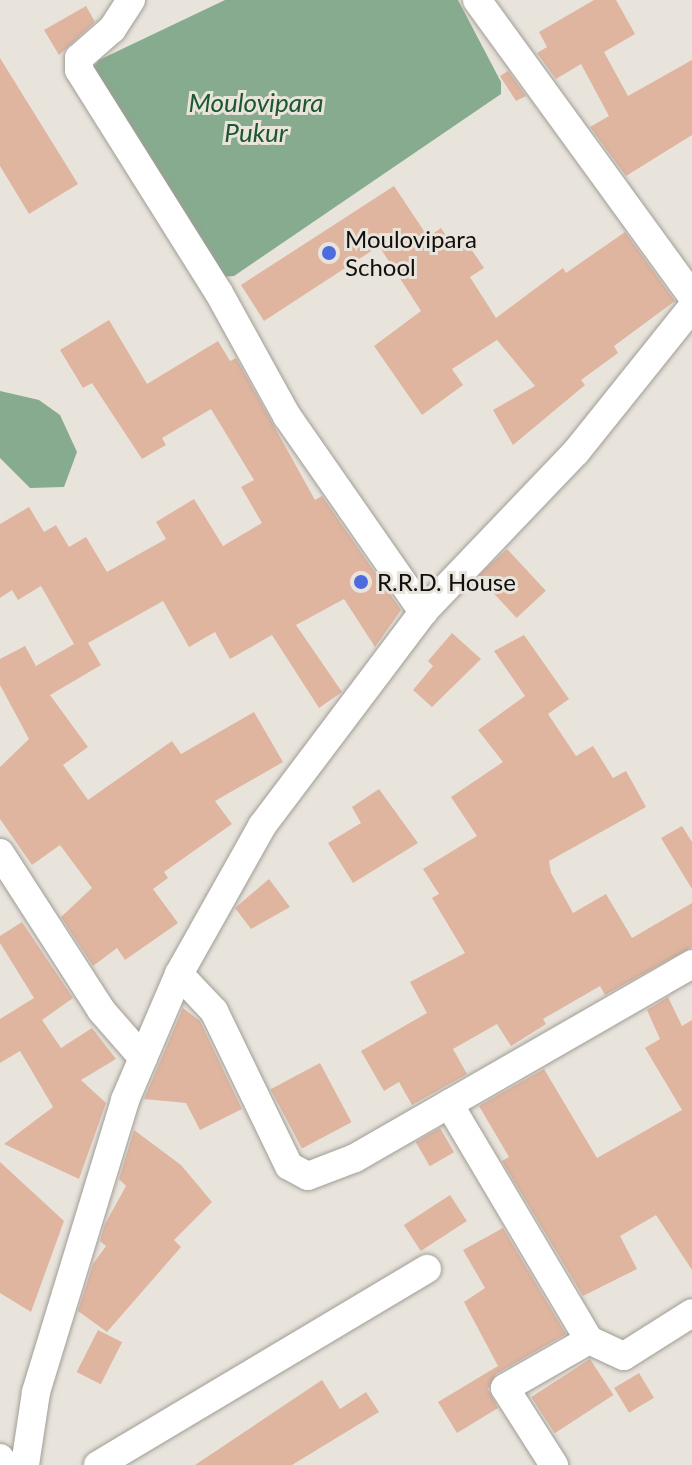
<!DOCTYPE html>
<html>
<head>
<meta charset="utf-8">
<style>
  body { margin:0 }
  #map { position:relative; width:692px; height:1465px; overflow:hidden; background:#e8e4dc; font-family:Lato,sans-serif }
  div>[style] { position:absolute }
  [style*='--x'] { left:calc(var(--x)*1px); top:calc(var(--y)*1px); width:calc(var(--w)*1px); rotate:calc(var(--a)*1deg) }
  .water>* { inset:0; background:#87ab8f }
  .building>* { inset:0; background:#dfb5a0; transform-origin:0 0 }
  .roads { filter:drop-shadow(0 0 2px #a19d96) drop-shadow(0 0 2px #a19d96) }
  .minor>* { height:28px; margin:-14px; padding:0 14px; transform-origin:14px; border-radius:14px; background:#fff }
  .dots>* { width:22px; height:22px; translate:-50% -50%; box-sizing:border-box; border:4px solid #e8e4dc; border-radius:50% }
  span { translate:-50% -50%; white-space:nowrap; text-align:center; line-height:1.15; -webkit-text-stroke:6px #e8e4dc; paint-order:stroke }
  .poi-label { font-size:24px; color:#110f0d }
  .left { translate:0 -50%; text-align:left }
  .water-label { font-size:26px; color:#1d5731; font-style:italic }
</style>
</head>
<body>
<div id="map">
  <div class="water">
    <div style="clip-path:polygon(225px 0,458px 0,501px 82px,501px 94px,234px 276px,221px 277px,90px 71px,99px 60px)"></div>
    <div style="clip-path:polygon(0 391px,39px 400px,60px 415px,77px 452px,64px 487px,30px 488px,0 458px)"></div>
  </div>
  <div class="building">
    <div style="clip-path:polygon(594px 0,616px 0,635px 34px,604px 52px,628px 96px,692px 60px,692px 135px,626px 176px,590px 127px,609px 116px,581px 64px,556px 79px,537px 53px,547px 47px,539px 32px)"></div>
    <div style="clip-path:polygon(86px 6px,95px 22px,59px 55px,44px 30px)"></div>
    <div style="clip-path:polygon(0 58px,78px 184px,29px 214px,0 166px)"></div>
    <div style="clip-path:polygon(508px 71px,526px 96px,516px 101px,500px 76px)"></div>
    <div style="clip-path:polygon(394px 186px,428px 237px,441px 228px,456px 251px,467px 243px,484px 268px,470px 277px,496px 318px,563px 268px,566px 273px,625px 232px,675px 301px,614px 346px,618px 353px,581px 380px,585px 385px,513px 445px,493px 410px,535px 386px,497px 340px,452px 369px,463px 385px,422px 415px,374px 346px,421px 311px,379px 246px,264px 321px,241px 285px)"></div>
    <div style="clip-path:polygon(109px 320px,147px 384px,218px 341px,230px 361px,236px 358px,315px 500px,322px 496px,401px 610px,375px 647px,344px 599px,296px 625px,342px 692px,319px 708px,272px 635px,230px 659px,215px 632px,189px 647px,163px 601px,88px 643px,101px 665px,50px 695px,88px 747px,63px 765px,88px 800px,172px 741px,181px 754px,254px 712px,283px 762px,215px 801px,232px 824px,164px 872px,168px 878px,153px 889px,178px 923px,125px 960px,117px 948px,93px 966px,61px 917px,92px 888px,60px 845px,32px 865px,0 819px,0 767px,29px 739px,0 685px,0 659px,25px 646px,36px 666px,74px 644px,41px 586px,18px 600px,12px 590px,0 598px,0 524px,29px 507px,44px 532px,56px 525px,69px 547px,86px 537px,107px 572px,166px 539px,156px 522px,194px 499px,223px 546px,262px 523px,241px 487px,254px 480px,211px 409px,162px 438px,166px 445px,142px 459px,92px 383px,83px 388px,60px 350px)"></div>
    <div style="left:507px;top:549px;width:57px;height:40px;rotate:47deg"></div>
    <div style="clip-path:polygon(452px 633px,481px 659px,432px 707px,413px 690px,433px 666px,428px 661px)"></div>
    <div style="clip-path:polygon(524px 635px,569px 699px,548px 714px,576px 756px,593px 746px,613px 778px,626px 771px,646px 807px,549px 861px,551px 873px,573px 913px,606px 894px,632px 938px,692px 903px,692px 947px,605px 995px,600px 986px,543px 1019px,546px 1024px,511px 1046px,497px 1024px,453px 1049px,467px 1074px,412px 1105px,399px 1082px,384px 1091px,361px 1051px,427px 1013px,410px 982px,465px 953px,432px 898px,439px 894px,423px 869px,477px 836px,451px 797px,503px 762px,478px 730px,525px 696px,494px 651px)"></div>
    <div style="clip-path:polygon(379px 789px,418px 843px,353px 883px,328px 843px,361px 823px,352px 807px)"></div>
    <div style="clip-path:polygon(682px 826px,692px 842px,692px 889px,661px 838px)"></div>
    <div style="clip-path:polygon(269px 879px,290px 907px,251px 929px,235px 908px)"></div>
    <div style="clip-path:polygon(22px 922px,73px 998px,42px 1020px,61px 1048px,92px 1028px,116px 1059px,81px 1080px,106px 1103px,79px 1179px,4px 1144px,53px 1107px,20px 1051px,0 1063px,0 1019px,34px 998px,0 943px,0 936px)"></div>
    <div style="clip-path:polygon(668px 997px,682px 1026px,692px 1020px,692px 1270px,656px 1215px,620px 1236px,637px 1269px,583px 1296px,502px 1161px,509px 1157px,479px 1106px,544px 1069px,597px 1158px,682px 1110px,645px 1048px,660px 1039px,647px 1010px)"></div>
    <div style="clip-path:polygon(183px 1008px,200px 1021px,242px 1109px,200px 1130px,186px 1103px,144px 1099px)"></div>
    <div style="left:320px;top:1063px;width:67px;height:56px;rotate:62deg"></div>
    <div style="left:440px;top:1128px;width:28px;height:28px;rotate:60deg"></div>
    <div style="clip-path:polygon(134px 1130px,181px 1165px,212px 1202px,174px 1240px,181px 1247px,107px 1332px,78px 1311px,93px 1264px,106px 1246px,100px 1241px,105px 1224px,126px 1186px,119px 1179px)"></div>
    <div style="clip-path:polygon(0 1162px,64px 1221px,31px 1312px,0 1293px)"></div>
    <div style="left:450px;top:1195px;width:31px;height:55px;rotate:57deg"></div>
    <div style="clip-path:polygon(503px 1228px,566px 1334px,496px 1374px,488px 1389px,498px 1408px,457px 1433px,438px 1402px,498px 1366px,464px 1302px,485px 1288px,463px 1250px)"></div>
    <div style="left:98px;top:1330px;width:27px;height:47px;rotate:27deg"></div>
    <div style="left:590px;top:1359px;width:43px;height:70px;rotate:57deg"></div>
    <div style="left:639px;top:1373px;width:29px;height:29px;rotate:59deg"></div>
    <div style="clip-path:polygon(322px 1380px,340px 1409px,366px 1392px,379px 1412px,292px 1465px,195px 1465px)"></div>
  </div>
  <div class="roads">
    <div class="minor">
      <div style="--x:131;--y:0;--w:35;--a:123"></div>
      <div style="--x:112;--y:29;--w:44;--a:138.7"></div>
      <div style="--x:79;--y:58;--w:12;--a:90"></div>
      <div style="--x:79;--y:70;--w:263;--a:57.9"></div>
      <div style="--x:219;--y:293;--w:141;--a:61.1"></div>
      <div style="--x:287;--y:416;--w:239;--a:55.2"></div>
      <div style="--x:477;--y:0;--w:366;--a:54"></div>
      <div style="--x:0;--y:853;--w:187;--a:57.2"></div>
      <div style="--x:101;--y:1010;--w:64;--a:48.8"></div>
      <div style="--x:179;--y:974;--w:51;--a:46.6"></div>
      <div style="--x:214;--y:1011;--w:172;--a:64.2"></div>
      <div style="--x:289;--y:1166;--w:21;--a:28"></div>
      <div style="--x:308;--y:1176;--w:50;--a:-21"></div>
      <div style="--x:355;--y:1158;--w:389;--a:-29.9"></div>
      <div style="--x:449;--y:1104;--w:274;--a:59.3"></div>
      <div style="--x:0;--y:1458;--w:8;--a:60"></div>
      <div style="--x:25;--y:1465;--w:74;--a:-81.4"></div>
      <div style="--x:36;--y:1392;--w:305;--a:-73"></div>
      <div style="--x:125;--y:1100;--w:137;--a:-66.8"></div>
      <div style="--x:179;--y:974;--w:170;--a:-60.7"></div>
      <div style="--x:262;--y:826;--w:268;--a:-53"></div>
      <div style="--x:423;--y:612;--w:221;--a:-46.3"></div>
      <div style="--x:576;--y:452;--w:186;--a:-51.3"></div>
      <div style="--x:98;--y:1465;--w:383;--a:-30.8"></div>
      <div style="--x:554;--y:1465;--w:91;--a:-122.5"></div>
      <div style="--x:505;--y:1388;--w:97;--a:-29.7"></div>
      <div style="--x:589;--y:1340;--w:38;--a:25"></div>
      <div style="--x:624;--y:1356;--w:80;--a:-32.3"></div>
    </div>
  </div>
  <div class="dots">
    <div style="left:329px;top:253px;background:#4d6bdf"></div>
    <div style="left:361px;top:582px;background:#4d6bdf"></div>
  </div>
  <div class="poi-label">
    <span class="left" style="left:345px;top:253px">Moulovipara<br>School</span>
    <span class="left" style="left:377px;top:582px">R.R.D. House</span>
  </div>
  <div class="water-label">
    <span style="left:256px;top:118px">Moulovipara<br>Pukur</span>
  </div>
</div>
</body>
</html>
